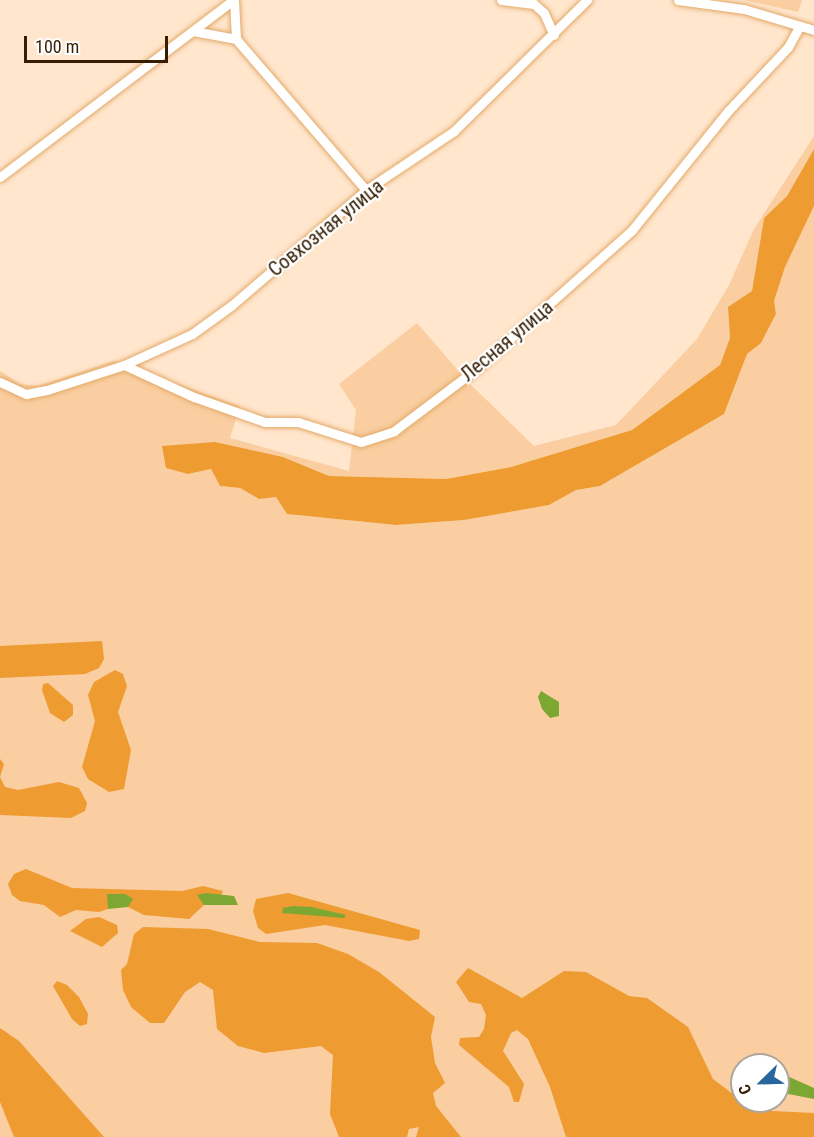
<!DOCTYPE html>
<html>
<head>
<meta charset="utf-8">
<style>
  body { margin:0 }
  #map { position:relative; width:814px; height:1137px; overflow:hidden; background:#ffe6cd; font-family:"Roboto Condensed",sans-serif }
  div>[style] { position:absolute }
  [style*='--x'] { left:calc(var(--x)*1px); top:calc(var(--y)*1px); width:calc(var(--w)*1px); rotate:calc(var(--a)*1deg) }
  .green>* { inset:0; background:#facea1 }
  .forest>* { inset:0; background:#ee9b31 }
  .water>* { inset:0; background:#7da733 }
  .roads { filter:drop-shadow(0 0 2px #e4a968) drop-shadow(0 0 2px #e4a968) }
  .minor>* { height:9px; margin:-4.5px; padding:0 4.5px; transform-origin:4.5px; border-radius:4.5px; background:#fff }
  span { translate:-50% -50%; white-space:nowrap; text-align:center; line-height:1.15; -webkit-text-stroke:4.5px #fff; paint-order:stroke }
  .street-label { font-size:20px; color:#351e03 }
  .north { position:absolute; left:730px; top:1053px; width:60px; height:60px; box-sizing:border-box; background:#fff; border:2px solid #aea59a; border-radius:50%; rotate:247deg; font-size:16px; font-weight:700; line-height:24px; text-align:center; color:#351e03 }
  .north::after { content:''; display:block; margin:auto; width:21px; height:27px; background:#27679d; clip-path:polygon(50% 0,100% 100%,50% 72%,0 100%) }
  .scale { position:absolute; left:24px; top:36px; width:144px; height:27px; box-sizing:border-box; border:3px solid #351e03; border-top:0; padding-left:8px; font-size:18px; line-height:21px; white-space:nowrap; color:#351e03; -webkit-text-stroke:4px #fff; paint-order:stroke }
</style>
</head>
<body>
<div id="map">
  <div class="green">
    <div style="clip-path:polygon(744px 0,802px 0,798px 12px)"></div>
    <div style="clip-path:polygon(evenodd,814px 136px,814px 149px,787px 196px,764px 218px,752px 291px,728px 308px,730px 338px,720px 365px,632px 430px,511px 467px,446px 479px,329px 476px,283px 457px,215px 442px,188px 474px,211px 469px,220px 486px,240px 488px,259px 499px,276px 497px,287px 514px,396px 525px,464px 520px,549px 505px,576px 490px,600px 486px,724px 414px,747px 354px,761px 343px,776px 314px,774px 301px,785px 267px,814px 206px,814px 1137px,0 1137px,0 371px,20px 384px,38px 386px,113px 361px,240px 406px,230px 438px,349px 471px,356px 410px,339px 384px,417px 323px,469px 383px,534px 446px,616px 425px,697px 339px,729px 285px,754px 229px,814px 136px,742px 1065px,778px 1065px,778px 1101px,742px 1101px,742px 1065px)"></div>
  </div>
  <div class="forest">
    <div style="clip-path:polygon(814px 149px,814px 206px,785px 267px,774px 301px,776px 314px,761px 343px,747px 354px,724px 414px,600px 486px,576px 490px,549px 505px,464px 520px,396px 525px,287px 514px,276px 497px,259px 499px,240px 488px,220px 486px,211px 469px,188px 474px,166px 468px,162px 446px,215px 442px,283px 457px,329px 476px,446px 479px,511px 467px,632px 430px,720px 365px,730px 338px,728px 307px,752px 291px,764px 218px,787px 196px)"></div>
    <div style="clip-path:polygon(102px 641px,104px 659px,99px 668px,85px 674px,0 678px,0 646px)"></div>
    <div style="clip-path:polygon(115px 670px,123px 674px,127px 686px,118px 712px,131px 750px,124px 789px,109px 792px,88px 779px,82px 767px,95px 721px,88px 695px,94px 682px)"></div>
    <div style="clip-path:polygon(48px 683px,73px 705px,73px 715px,64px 722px,50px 713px,42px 690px,43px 684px)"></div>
    <div style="clip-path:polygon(0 759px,4px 764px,0 777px,5px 787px,18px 790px,59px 782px,79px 788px,87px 803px,85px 811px,71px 818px,0 815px)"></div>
    <div style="clip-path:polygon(26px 869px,72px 888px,182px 891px,203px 886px,223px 891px,220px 898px,205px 904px,189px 919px,144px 915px,122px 904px,99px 912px,76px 910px,60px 917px,44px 905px,20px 901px,12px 895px,8px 884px,14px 874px)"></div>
    <div style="clip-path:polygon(288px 893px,420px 930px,419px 939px,409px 941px,325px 925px,266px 934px,258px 928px,253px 911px,256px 899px)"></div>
    <div style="clip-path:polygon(99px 917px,117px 925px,118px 933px,102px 947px,70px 931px,86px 919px)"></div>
    <div style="clip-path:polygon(143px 927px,208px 929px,260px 942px,317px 943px,348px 954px,379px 972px,435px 1017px,431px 1037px,435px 1063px,445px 1083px,433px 1093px,436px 1106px,461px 1137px,416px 1137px,419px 1127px,409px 1129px,407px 1137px,339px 1137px,330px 1114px,333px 1055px,321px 1046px,264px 1053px,238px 1046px,217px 1029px,213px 990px,200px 982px,185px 992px,164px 1023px,150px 1023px,131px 1007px,123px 990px,121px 970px,127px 964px,134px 934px)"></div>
    <div style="clip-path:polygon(468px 968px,522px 998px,564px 971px,586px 972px,629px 996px,647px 998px,688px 1027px,713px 1079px,754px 1110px,814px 1113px,814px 1137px,566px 1137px,550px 1087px,528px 1039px,517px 1030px,511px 1033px,503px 1051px,524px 1084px,519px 1102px,514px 1102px,509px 1087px,459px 1045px,460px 1038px,479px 1037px,484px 1029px,486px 1015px,481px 1004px,469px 1002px,456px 982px)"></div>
    <div style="clip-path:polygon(57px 981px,67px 985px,79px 997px,88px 1014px,87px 1024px,80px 1026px,72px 1019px,53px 986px)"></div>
    <div style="clip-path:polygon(0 1028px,19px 1041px,104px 1137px,14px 1137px,0 1102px)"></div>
  </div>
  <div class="water">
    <div style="clip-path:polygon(541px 691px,559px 702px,559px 716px,550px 718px,542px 709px,538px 697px)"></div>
    <div style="clip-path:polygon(206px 893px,234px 896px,238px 905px,204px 905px,197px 895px)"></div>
    <div style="clip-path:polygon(107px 894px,125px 894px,133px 899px,128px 907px,108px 909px)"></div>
    <div style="clip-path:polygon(293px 906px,312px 907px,346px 915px,344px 918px,282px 913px,283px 908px)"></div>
    <div style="clip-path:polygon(787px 1076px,814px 1088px,814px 1099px,778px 1092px,778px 1078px)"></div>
  </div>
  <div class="roads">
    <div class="minor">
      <div style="--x:234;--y:0;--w:39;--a:87"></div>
      <div style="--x:501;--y:0;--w:33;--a:7"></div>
      <div style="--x:534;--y:4;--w:13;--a:42"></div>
      <div style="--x:544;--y:13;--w:24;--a:66"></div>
      <div style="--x:678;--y:0;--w:67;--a:7.8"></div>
      <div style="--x:744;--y:9;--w:73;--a:16.7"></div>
      <div style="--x:193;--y:31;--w:44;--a:10.5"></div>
      <div style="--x:236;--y:39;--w:199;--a:49.3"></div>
      <div style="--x:0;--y:177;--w:293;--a:-37.2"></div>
      <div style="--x:124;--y:365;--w:77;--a:24.6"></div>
      <div style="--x:194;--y:397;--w:75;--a:19.4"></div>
      <div style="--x:265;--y:422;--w:33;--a:0"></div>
      <div style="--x:298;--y:422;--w:66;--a:17.6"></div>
      <div style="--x:361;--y:442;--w:35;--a:-18"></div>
      <div style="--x:394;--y:431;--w:101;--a:-37"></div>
      <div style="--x:475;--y:370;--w:210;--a:-41.7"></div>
      <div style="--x:632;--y:230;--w:153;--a:-51.1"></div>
      <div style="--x:728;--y:111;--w:88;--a:-46.8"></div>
      <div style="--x:788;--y:47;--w:23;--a:-61"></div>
      <div style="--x:0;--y:382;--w:29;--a:25"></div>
      <div style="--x:26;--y:394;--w:21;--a:-11"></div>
      <div style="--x:47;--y:390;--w:81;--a:-18"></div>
      <div style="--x:124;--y:365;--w:75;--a:-24.5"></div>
      <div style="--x:192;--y:334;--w:49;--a:-35.9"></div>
      <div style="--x:232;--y:305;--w:177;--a:-40.6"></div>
      <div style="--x:366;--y:190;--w:106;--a:-33.8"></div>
      <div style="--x:454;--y:131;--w:187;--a:-44.6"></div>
    </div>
  </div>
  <div class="street-label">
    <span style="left:326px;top:228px;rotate:-39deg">Совхозная улица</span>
    <span style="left:507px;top:341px;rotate:-40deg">Лесная улица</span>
  </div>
  <div class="north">С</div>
  <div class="scale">100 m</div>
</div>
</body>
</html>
